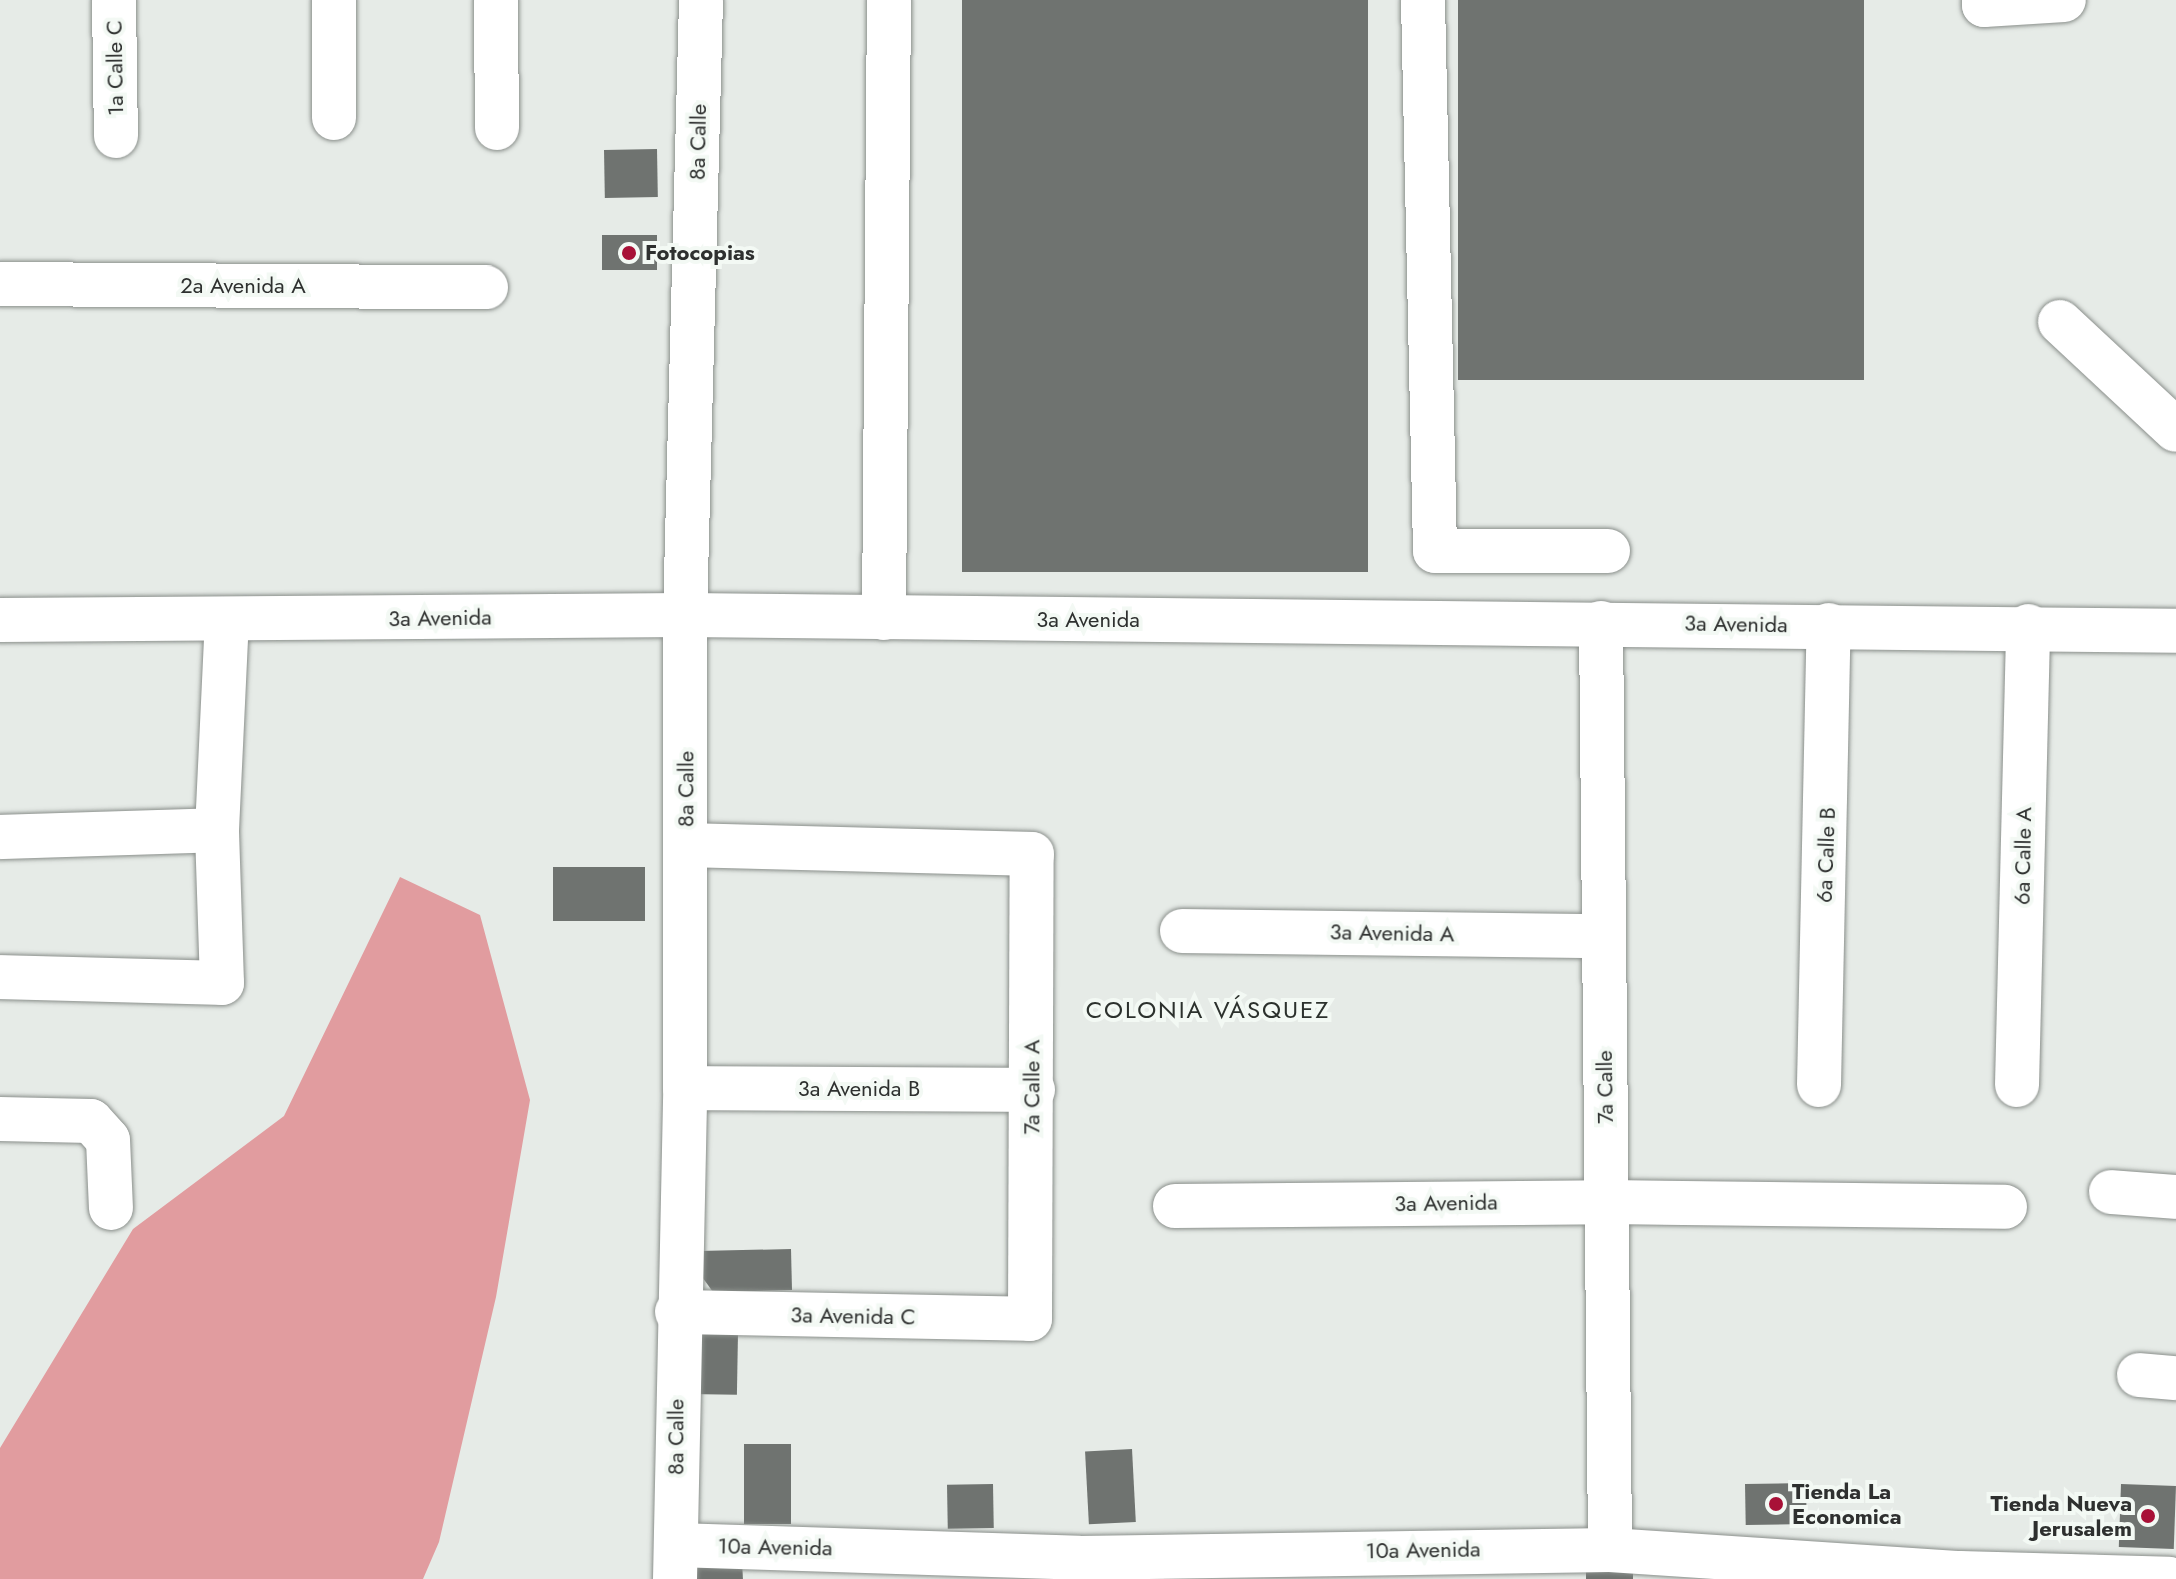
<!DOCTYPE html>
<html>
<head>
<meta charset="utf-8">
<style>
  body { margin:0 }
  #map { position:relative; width:2176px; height:1579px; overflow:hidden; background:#e6ebe7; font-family:Jost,sans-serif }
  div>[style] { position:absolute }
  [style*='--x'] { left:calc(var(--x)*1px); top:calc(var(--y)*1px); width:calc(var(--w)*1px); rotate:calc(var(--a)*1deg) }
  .forest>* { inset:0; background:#e19c9f }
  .building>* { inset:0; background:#6f7370; transform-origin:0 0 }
  .roads { filter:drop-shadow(0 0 2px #8a8f8b) drop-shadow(0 0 2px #8a8f8b) }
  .minor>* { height:44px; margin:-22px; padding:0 22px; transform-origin:22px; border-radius:22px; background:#fff }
  .dots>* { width:22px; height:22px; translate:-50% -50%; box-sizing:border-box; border:4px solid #f3f9f4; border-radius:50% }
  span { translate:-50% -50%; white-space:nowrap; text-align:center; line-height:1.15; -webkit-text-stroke:8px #f3f9f4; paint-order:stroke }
  .street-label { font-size:22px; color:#2e302f }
  .poi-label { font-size:22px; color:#2e302f; font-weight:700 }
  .left { translate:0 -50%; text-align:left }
  .right { translate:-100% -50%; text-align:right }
  .neighbourhood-label { font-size:24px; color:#2c312d; letter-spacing:2px }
</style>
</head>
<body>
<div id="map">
  <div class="forest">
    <div style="clip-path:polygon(400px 877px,480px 915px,530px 1100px,496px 1297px,439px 1542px,423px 1579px,0 1579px,0 1448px,133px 1229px,284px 1116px)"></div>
  </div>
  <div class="building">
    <div style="left:962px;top:0;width:406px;height:572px"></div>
    <div style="left:1458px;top:0;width:406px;height:380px"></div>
    <div style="left:657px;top:149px;width:48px;height:53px;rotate:89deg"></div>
    <div style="left:657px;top:235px;width:35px;height:55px;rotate:90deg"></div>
    <div style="left:553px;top:867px;width:92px;height:54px"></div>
    <div style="clip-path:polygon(791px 1249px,792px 1290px,713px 1292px,700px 1274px,699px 1251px)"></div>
    <div style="left:689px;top:1332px;width:49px;height:62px;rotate:1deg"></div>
    <div style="left:744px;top:1444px;width:47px;height:80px"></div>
    <div style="left:1132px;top:1449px;width:73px;height:47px;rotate:87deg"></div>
    <div style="left:1806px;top:1483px;width:41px;height:61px;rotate:89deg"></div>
    <div style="left:993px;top:1484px;width:44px;height:46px;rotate:89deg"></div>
    <div style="left:2121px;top:1484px;width:55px;height:63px;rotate:2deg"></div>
    <div style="left:742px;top:1561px;width:18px;height:60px;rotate:87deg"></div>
    <div style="left:1586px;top:1566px;width:47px;height:13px"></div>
  </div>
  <div class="roads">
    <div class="minor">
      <div style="--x:114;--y:0;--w:136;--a:89.2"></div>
      <div style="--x:496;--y:0;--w:128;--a:89.6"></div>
      <div style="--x:1423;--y:0;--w:551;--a:88.75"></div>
      <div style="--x:1435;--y:551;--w:173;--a:0"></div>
      <div style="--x:1984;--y:0;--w:5;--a:90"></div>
      <div style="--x:1984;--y:5;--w:80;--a:-3.6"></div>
      <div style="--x:334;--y:118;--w:118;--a:-90"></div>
      <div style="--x:0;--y:284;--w:486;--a:0.4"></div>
      <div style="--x:2060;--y:322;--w:158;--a:43"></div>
      <div style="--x:884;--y:618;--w:618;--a:-89.54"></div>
      <div style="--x:0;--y:620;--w:685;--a:-0.42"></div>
      <div style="--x:685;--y:615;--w:1491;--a:0.61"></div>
      <div style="--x:1601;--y:623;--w:927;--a:89.44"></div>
      <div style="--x:0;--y:837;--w:217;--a:-1.8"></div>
      <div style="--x:1182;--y:931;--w:420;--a:0.7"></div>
      <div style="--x:0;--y:977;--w:222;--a:1.5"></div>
      <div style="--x:222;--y:983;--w:153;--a:-91.9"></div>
      <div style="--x:217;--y:830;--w:210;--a:-87.3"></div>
      <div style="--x:1819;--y:1085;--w:460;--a:-88.8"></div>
      <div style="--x:2017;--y:1085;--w:459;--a:-88.6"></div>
      <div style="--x:685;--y:1088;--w:348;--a:0.3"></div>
      <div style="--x:0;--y:1119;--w:91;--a:1.3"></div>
      <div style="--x:91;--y:1121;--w:25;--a:48"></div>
      <div style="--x:108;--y:1140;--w:68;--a:87.5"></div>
      <div style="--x:2111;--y:1192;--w:65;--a:4.4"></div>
      <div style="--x:1175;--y:1206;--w:432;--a:-0.5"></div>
      <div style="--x:1607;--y:1202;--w:398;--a:0.7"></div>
      <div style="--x:677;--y:1312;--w:353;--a:1.1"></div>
      <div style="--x:1030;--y:1319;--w:465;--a:-89.8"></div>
      <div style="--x:1032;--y:854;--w:345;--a:-178.5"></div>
      <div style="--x:2139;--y:1375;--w:37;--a:5"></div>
      <div style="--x:676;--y:1545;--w:403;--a:1.8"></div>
      <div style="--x:1079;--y:1558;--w:531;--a:-0.86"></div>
      <div style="--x:1610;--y:1550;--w:351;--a:3.8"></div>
      <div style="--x:1960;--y:1573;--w:209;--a:1.6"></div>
      <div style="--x:675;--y:1579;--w:491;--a:-88.8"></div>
      <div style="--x:685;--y:1088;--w:473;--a:-90"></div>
      <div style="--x:685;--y:615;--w:615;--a:-88.51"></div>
    </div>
  </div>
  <div class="dots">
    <div style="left:629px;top:253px;background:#a81137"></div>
    <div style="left:1776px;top:1504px;background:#a81137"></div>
    <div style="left:2148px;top:1516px;background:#a81137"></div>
  </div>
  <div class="street-label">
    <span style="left:115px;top:68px;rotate:-91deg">1a Calle C</span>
    <span style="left:698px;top:142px;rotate:-89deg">8a Calle</span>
    <span style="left:243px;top:286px">2a Avenida A</span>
    <span style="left:440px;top:618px;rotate:-1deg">3a Avenida</span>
    <span style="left:1088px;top:620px">3a Avenida</span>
    <span style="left:1736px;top:624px;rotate:1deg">3a Avenida</span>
    <span style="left:686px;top:789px;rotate:-90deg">8a Calle</span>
    <span style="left:1826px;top:855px;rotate:-88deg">6a Calle B</span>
    <span style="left:2023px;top:856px;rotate:-89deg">6a Calle A</span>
    <span style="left:1392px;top:933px;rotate:1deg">3a Avenida A</span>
    <span style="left:1032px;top:1087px;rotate:-90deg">7a Calle A</span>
    <span style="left:1605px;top:1087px;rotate:-91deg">7a Calle</span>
    <span style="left:859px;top:1089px">3a Avenida B</span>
    <span style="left:1446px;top:1203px;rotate:-1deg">3a Avenida</span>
    <span style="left:853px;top:1316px;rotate:1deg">3a Avenida C</span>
    <span style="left:676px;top:1437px;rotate:-90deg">8a Calle</span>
    <span style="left:775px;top:1547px;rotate:1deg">10a Avenida</span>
    <span style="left:1423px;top:1550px;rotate:-1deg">10a Avenida</span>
  </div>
  <div class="poi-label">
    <span class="left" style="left:645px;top:253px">Fotocopias</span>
    <span class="left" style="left:1792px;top:1504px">Tienda La<br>Economica</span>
    <span class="right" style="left:2132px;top:1516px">Tienda Nueva<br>Jerusalem</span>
  </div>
  <div class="neighbourhood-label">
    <span style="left:1208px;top:1010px">COLONIA VÁSQUEZ</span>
  </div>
</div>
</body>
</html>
